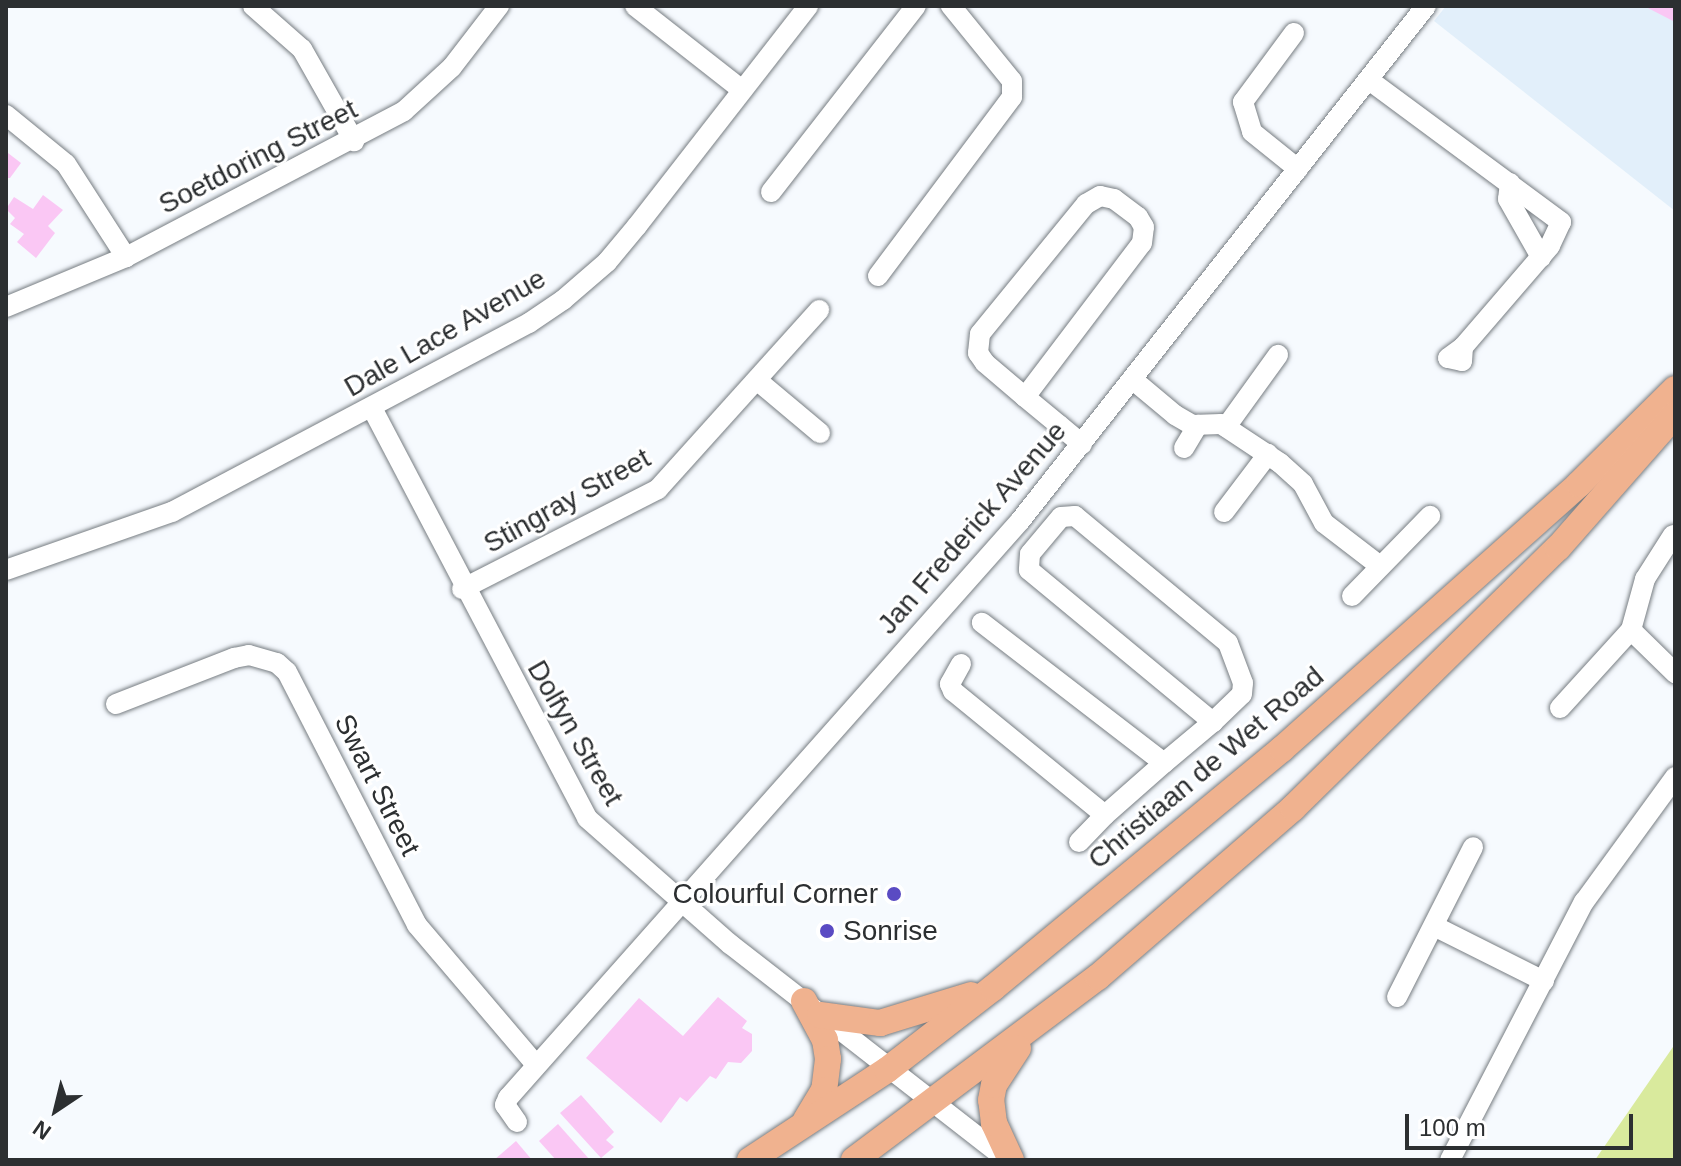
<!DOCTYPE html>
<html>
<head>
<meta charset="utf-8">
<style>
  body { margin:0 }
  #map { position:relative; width:1681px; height:1166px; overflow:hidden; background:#f6fafe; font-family:Arial,sans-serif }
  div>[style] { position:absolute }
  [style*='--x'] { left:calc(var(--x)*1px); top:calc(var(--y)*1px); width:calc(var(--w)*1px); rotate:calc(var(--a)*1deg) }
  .built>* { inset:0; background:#e2effa }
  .green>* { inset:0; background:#d9ea9d }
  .building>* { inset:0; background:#fac7f4 }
  .roads { filter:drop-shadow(0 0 2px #777d82) drop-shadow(0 0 2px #777d82) }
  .minor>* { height:20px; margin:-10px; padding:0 10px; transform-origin:10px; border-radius:10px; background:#fff }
  .major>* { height:26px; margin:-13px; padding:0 13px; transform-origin:13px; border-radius:13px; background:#f0b28f }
  .dots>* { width:22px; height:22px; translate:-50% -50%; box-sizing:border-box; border:4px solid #fff; border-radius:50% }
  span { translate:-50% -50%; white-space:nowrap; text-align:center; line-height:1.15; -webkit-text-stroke:6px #fff; paint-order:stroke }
  .street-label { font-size:28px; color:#2c2f31 }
  .poi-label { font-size:28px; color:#2c2f31 }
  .right { translate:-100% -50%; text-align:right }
  .left { translate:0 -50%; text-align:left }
  .frame { position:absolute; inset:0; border:8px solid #2c2f31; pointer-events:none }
  .north { position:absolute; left:16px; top:1070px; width:80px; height:80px; -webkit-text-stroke:6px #fff; paint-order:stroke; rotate:215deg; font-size:22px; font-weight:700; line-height:32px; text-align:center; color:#2c2f31 }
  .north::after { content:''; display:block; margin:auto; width:28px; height:36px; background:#2c2f31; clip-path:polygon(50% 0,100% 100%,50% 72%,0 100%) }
  .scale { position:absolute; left:1405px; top:1114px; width:228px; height:36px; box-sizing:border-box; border:4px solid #2c2f31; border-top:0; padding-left:10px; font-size:24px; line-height:28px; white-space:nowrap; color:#2c2f31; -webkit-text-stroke:6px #fff; paint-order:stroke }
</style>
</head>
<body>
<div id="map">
  <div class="built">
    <div style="clip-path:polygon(1446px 6px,1675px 6px,1675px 211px,1434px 21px)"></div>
  </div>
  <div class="green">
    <div style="clip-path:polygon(1675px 1044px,1675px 1160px,1595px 1160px)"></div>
  </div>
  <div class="building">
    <div style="clip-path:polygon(1644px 6px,1675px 6px,1675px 22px)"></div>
    <div style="clip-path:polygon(8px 153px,21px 163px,10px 178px,6px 178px)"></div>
    <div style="clip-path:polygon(43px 195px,63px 210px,48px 226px,55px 233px,36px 258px,17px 242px,24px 234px,10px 224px,15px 218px,6px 209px,14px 197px,33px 209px)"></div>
    <div style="clip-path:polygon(718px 997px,747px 1021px,742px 1028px,752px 1034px,752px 1051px,741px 1063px,728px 1062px,716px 1079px,710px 1076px,687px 1102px,680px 1097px,661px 1123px,586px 1058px,639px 998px,683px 1036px)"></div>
    <div style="clip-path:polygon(581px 1095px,614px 1132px,606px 1140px,614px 1147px,601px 1158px,560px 1113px)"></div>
    <div style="clip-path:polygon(558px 1124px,590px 1160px,556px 1160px,539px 1141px)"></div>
    <div style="clip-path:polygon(516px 1141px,532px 1160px,494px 1160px)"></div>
  </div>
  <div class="roads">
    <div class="minor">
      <div style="--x:253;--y:6;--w:65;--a:41.3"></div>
      <div style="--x:302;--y:49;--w:106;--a:60.5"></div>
      <div style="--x:635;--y:6;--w:136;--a:38.1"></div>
      <div style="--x:1294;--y:33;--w:86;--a:126.5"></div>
      <div style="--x:1243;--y:102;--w:31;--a:73"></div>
      <div style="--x:1252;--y:132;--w:59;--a:38.8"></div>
      <div style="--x:1369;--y:80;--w:239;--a:36.5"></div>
      <div style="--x:1561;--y:222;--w:26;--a:115"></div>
      <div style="--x:1550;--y:246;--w:133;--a:130.7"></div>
      <div style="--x:1463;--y:347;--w:14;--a:94"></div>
      <div style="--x:1462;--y:361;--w:14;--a:-168"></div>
      <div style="--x:1448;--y:358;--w:19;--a:-36"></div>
      <div style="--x:6;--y:115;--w:77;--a:39.2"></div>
      <div style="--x:66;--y:164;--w:111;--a:57.2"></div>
      <div style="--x:1510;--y:183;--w:16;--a:97"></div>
      <div style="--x:1508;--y:199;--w:67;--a:60.4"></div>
      <div style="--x:771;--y:192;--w:236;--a:-52.1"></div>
      <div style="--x:878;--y:276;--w:224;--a:-53.2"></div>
      <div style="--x:1012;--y:97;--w:16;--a:-90"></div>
      <div style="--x:1012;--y:81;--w:97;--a:-129.1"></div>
      <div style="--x:6;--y:307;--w:130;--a:-22.6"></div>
      <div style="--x:126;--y:257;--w:314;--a:-27.7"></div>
      <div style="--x:404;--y:111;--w:65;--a:-42.5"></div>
      <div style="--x:452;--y:67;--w:77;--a:-52.4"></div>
      <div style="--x:1132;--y:379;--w:56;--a:39.9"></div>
      <div style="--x:1175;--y:415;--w:20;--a:30"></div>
      <div style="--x:1192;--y:425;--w:29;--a:-2"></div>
      <div style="--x:1221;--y:424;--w:71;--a:33.5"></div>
      <div style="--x:1280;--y:463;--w:31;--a:42"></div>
      <div style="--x:1303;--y:484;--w:44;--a:61.7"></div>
      <div style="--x:1324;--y:523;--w:71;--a:37.5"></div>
      <div style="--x:758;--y:381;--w:81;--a:40"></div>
      <div style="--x:1025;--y:397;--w:193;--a:-52.8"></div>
      <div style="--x:1142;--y:243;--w:16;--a:-83"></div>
      <div style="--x:1144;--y:227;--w:12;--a:-121"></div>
      <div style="--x:1138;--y:217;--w:30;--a:-143"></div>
      <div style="--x:1114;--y:199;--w:14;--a:-168"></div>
      <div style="--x:1100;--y:196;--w:16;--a:150"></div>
      <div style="--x:1086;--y:204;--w:168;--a:129.2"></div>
      <div style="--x:980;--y:334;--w:19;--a:96"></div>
      <div style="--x:978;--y:353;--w:12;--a:55"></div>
      <div style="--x:985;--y:363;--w:52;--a:40.4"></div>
      <div style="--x:1025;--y:397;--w:44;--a:39.5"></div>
      <div style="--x:1059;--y:425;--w:30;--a:40"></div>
      <div style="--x:372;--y:408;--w:463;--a:62.3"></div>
      <div style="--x:587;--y:818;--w:191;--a:41.4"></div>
      <div style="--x:730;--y:944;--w:351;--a:37.9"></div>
      <div style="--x:1226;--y:427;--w:89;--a:-54.2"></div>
      <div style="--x:1184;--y:448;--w:27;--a:-59"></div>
      <div style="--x:1224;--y:512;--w:73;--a:-52.8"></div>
      <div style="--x:6;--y:570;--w:176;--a:-19.3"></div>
      <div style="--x:172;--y:512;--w:404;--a:-27.9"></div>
      <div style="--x:529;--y:323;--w:41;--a:-34.1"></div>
      <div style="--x:563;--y:300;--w:58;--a:-40.8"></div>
      <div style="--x:607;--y:262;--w:47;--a:-50.2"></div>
      <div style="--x:637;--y:226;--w:279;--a:-52.1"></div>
      <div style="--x:462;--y:589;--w:220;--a:-27"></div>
      <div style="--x:658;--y:489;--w:241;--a:-48"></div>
      <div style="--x:1352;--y:596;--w:112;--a:-45.7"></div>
      <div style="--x:1631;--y:630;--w:53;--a:-74.6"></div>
      <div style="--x:1645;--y:579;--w:52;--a:-57.5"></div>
      <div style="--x:961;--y:664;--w:23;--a:119"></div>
      <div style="--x:950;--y:684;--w:8;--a:67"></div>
      <div style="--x:953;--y:691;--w:196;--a:39.2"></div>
      <div style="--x:1105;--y:815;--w:79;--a:-41.4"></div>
      <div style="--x:1164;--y:763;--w:230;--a:-142.4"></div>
      <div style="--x:116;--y:704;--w:127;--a:-21.3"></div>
      <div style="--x:234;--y:658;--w:15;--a:-11"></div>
      <div style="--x:249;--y:655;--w:29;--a:16"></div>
      <div style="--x:277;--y:663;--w:13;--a:42"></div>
      <div style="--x:287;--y:672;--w:284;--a:62.8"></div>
      <div style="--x:417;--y:925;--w:184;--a:49.6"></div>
      <div style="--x:1560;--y:708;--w:105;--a:-47.7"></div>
      <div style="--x:1631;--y:630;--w:62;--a:44.3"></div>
      <div style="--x:1164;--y:763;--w:64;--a:-39.9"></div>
      <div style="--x:1213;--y:722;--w:40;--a:-44"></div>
      <div style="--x:1242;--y:694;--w:11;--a:-85"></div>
      <div style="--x:1243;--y:683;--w:43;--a:-110.6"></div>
      <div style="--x:1228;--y:643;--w:199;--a:-140.3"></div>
      <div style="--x:1075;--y:516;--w:14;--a:176"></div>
      <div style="--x:1061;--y:517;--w:48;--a:130"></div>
      <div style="--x:1030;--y:554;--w:16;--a:94"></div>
      <div style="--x:1029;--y:570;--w:239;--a:39.6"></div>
      <div style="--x:1079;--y:842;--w:37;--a:-46"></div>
      <div style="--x:1434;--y:926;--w:123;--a:26.6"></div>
      <div style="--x:1397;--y:997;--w:168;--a:-63.1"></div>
      <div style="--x:517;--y:1122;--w:21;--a:-125"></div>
      <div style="--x:505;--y:1105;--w:8;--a:-67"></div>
      <div style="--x:508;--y:1098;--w:771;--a:-48.42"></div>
      <div style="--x:1020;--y:521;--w:656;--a:-51.75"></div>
      <div style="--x:1450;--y:1160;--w:291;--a:-62.6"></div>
      <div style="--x:1584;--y:902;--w:155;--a:-53.9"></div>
    </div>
    <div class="major">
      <div style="--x:804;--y:1001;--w:44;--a:61.7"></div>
      <div style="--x:825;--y:1040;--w:19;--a:81"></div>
      <div style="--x:828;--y:1059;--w:31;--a:97"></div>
      <div style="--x:824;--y:1090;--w:35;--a:121"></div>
      <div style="--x:820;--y:1015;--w:61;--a:7.6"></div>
      <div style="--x:880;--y:1023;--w:95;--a:-17.1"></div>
      <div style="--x:750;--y:1160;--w:164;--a:-33.3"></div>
      <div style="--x:887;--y:1070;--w:134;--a:-37.7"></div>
      <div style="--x:993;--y:988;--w:375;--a:-39.6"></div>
      <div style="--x:1282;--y:749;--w:398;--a:-41.7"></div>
      <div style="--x:1579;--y:484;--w:135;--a:-44.7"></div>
      <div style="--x:854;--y:1160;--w:305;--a:-36.9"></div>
      <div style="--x:1098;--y:977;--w:258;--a:-40.9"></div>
      <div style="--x:1293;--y:808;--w:371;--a:-44.5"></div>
      <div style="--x:1558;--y:548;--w:177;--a:-48.7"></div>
      <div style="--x:1011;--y:1160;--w:41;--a:-114.7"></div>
      <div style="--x:994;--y:1123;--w:23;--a:-97"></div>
      <div style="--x:991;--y:1100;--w:15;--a:-79"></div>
      <div style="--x:994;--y:1085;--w:44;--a:-57"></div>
    </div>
  </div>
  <div class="dots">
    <div style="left:894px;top:894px;background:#5a4bc3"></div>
    <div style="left:827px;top:931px;background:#5a4bc3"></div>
  </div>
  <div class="street-label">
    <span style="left:258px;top:157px;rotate:-27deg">Soetdoring Street</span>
    <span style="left:445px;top:333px;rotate:-30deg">Dale Lace Avenue</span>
    <span style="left:567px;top:501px;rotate:-29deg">Stingray Street</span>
    <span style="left:972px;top:528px;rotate:-49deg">Jan Frederick Avenue</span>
    <span style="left:575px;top:733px;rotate:60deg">Dolfyn Street</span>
    <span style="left:1206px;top:768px;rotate:-40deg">Christiaan de Wet Road</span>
    <span style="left:377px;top:785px;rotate:63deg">Swart Street</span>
  </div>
  <div class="poi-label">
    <span class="right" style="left:878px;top:894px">Colourful Corner</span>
    <span class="left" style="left:843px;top:931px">Sonrise</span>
  </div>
  <div class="frame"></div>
  <div class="north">N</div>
  <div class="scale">100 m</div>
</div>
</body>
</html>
